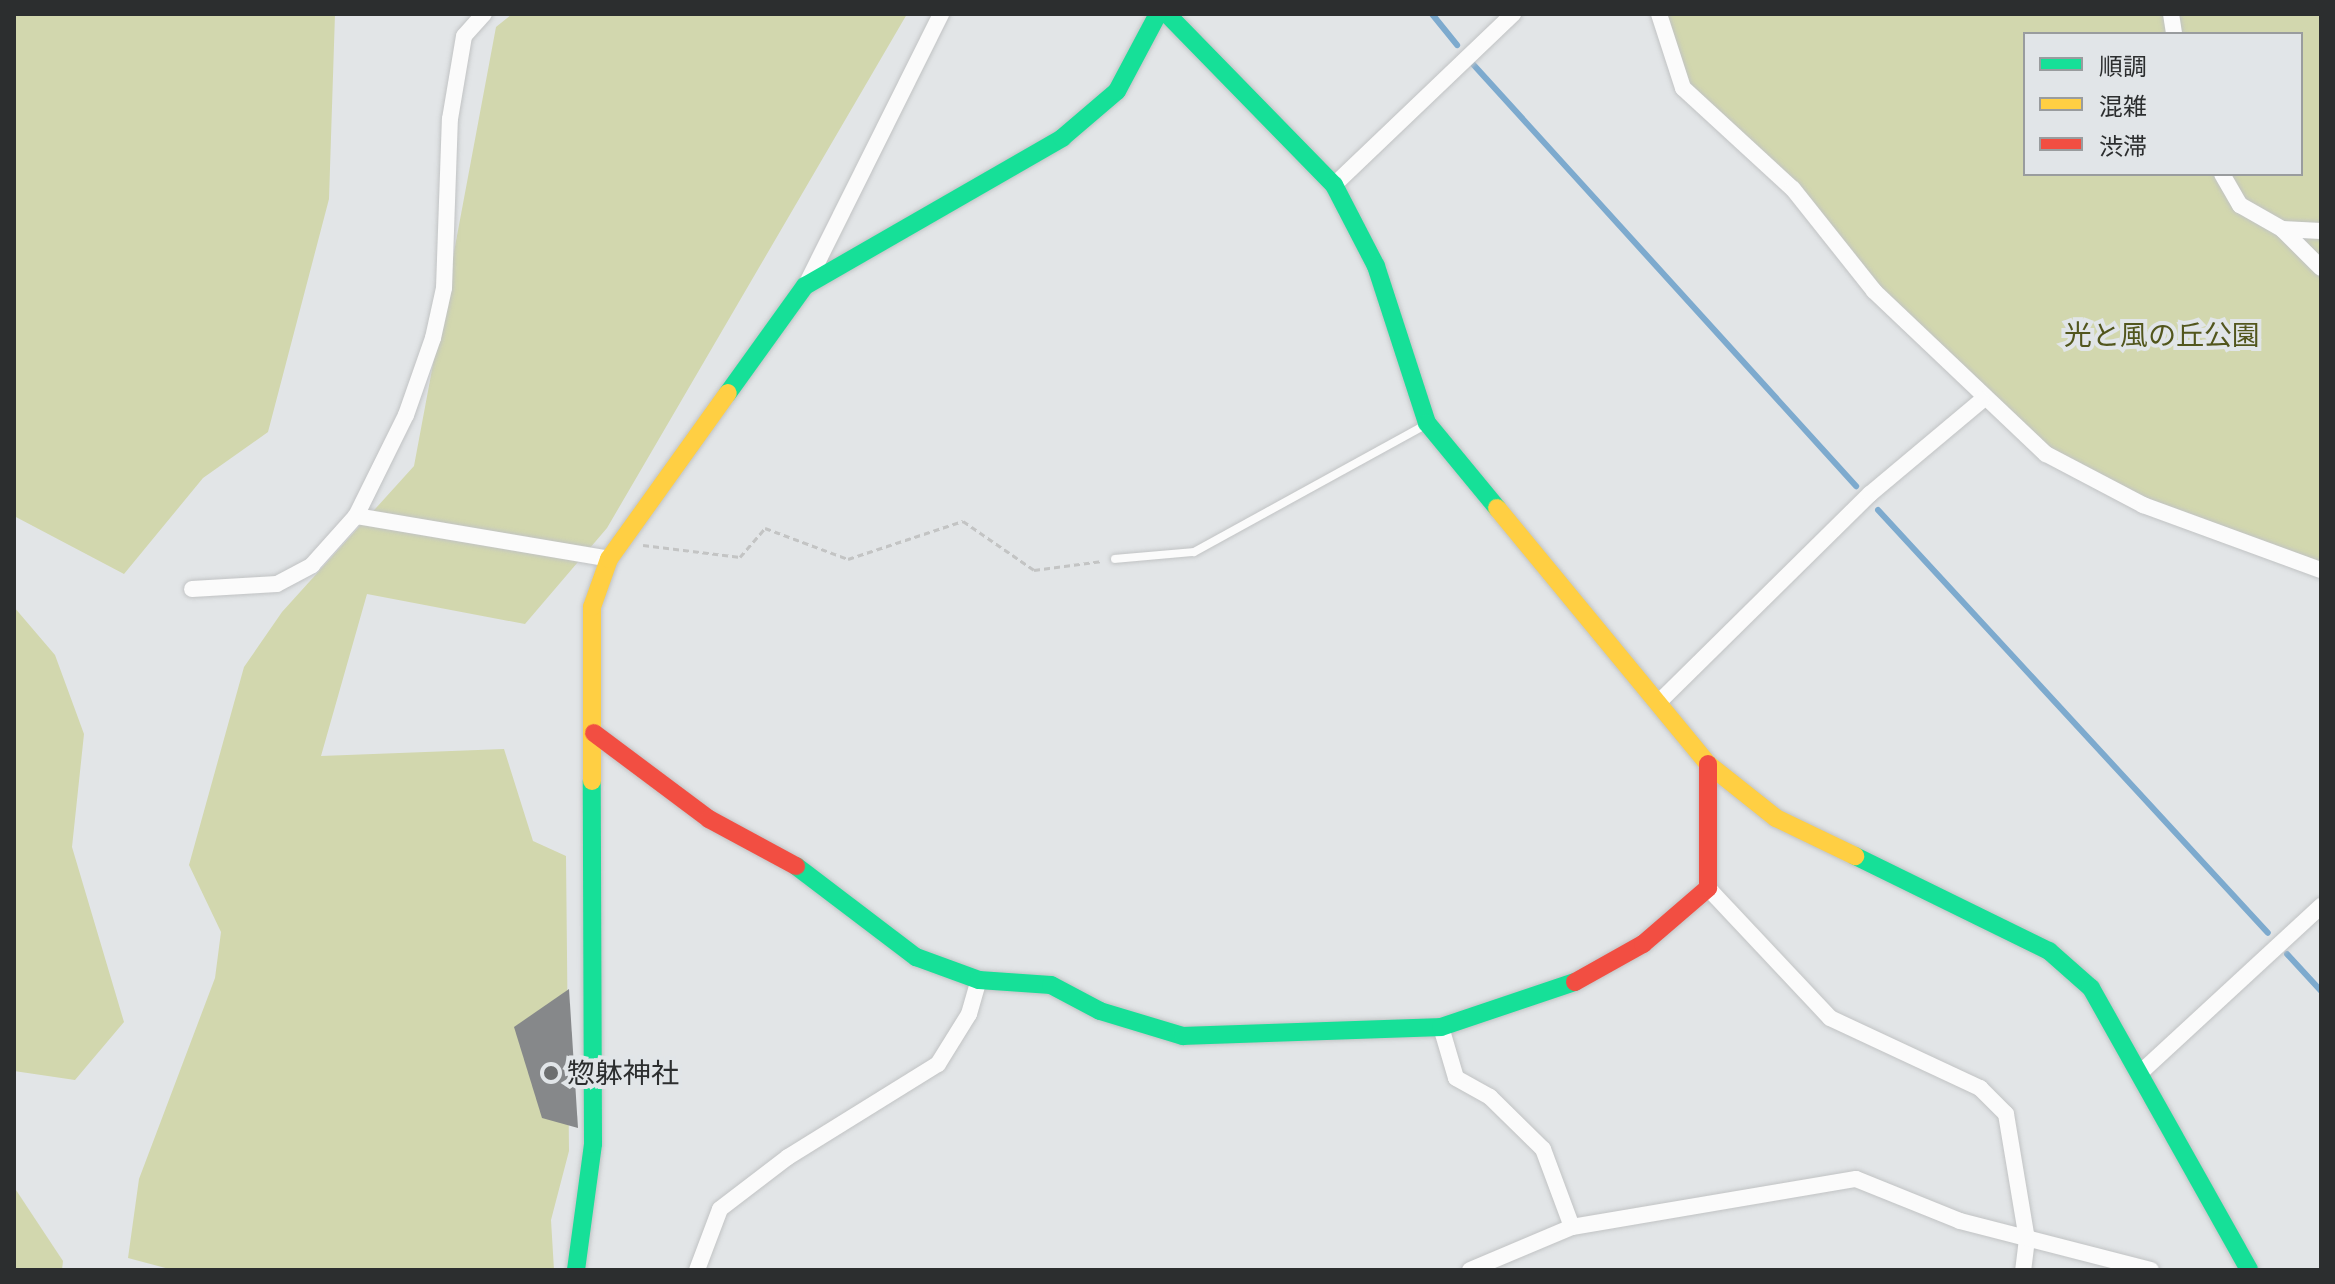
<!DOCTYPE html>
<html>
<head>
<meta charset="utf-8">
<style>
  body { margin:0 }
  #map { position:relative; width:2335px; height:1284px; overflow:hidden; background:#e2e5e7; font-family:"PT Sans Narrow","Noto Sans JP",sans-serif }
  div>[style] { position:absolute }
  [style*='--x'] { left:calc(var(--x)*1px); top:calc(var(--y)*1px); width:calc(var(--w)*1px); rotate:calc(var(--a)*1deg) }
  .green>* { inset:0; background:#d2d7ae }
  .stream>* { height:6px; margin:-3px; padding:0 3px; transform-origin:3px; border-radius:3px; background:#7daace }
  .building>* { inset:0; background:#86888a }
  .path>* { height:3px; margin-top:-1.5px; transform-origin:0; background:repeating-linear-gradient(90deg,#c3c4c4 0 6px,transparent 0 10px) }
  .roads { filter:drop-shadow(0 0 2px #c1c3c4) drop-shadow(0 0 2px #c1c3c4) }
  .lane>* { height:8px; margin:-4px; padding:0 4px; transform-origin:4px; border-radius:4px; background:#fbfbfb }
  .street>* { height:16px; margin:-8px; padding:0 8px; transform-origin:8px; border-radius:8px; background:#fbfbfb }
  .fast>* { height:18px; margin:-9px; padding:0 9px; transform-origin:9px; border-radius:9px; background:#16e098 }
  .slow>* { height:18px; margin:-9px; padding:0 9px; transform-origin:9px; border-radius:9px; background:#ffcf43 }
  .jam>* { height:18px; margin:-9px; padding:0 9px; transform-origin:9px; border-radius:9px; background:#f24e42 }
  .dots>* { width:22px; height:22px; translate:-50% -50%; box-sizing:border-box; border:4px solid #e1e5e8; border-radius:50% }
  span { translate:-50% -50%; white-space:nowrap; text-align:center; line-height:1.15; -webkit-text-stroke:8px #e1e5e8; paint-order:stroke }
  .park-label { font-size:28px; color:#52561d }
  .poi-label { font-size:28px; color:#2c2e2f }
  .left { translate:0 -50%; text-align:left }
  .frame { position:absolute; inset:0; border:16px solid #2c2e2f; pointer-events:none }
  .legend { position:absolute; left:2023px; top:32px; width:280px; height:144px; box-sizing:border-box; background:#e1e5e8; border:2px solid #999c9e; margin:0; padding:10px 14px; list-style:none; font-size:24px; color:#2c2e2f }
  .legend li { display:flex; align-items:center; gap:16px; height:40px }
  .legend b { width:40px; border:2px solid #999c9e }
</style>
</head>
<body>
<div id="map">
  <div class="green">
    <div style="clip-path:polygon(14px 14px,335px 14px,329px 199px,268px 432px,203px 478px,124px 574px,14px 516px)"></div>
    <div style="clip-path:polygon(512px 14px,907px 14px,607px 528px,525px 624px,367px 594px,321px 756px,504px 749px,533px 841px,566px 856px,569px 1151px,551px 1220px,554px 1270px,173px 1270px,128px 1258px,139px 1179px,215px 978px,221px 932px,189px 865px,244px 667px,282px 612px,414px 466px,496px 27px)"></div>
    <div style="clip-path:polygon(evenodd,1659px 14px,2321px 14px,2321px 570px,2143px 505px,2046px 454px,1982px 400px,1793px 189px,1683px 88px,1659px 14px,2025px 34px,2301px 34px,2301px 174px,2025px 174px,2025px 34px)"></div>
    <div style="clip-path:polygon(14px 607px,55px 655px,84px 734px,72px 847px,124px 1022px,75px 1080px,14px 1071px)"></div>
    <div style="clip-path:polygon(14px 1187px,63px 1261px,62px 1270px,14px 1270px)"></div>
  </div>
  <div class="stream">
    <div style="--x:1432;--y:14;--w:40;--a:51"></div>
    <div style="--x:1471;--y:62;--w:573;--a:47.76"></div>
    <div style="--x:1878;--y:510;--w:575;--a:47.32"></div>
    <div style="--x:2287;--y:954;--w:50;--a:47.4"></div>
  </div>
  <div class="building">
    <div style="clip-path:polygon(569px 989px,578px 1128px,542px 1118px,514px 1027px)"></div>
  </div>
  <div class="path">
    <div style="--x:643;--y:545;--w:98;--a:7.1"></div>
    <div style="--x:740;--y:557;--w:38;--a:-49"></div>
    <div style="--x:765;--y:528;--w:89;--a:20.5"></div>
    <div style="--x:848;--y:559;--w:121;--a:-18.3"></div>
    <div style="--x:963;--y:521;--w:86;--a:34.6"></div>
    <div style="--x:1034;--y:570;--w:69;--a:-7.5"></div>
  </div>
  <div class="roads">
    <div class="lane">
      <div style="--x:1115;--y:559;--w:79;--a:-5.1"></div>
      <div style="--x:1194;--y:552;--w:264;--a:-28.8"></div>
    </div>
    <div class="street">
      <div style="--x:1659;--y:14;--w:78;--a:72"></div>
      <div style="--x:1683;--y:88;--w:149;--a:42.6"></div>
      <div style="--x:1793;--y:189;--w:130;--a:51.5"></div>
      <div style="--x:1874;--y:291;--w:237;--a:43.5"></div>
      <div style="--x:2046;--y:454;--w:110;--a:27.7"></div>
      <div style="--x:2143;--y:505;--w:189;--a:20.1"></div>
      <div style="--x:2171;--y:14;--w:20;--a:81"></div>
      <div style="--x:2222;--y:174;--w:36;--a:60"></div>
      <div style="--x:2240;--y:205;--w:48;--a:29.7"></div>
      <div style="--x:2282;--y:229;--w:39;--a:3"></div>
      <div style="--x:1334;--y:185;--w:248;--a:-43.7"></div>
      <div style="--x:2282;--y:229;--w:55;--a:45"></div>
      <div style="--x:806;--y:285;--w:303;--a:-63.5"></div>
      <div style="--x:356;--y:516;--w:257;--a:9.6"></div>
      <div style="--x:192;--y:589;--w:85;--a:-3.4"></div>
      <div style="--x:277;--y:584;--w:40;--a:-28"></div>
      <div style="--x:312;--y:565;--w:66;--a:-48.1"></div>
      <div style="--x:356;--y:516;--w:113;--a:-63.7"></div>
      <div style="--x:406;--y:415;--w:82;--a:-70.7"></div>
      <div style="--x:433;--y:338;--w:51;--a:-77.6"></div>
      <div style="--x:444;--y:288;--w:169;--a:-88"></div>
      <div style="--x:450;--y:119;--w:84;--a:-80.4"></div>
      <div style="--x:464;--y:36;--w:30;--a:-48"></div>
      <div style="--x:1659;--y:702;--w:296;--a:-44.6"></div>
      <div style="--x:1870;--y:494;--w:146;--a:-40"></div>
      <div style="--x:1708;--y:888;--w:178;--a:46.8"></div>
      <div style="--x:1830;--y:1018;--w:166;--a:25"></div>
      <div style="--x:1980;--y:1088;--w:37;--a:45"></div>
      <div style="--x:2006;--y:1114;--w:127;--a:80.5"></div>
      <div style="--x:2027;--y:1239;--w:31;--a:97"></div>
      <div style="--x:1441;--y:1027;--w:53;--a:73.6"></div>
      <div style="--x:1456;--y:1078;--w:39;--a:29"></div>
      <div style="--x:1490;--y:1097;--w:74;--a:44.5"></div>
      <div style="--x:1543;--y:1149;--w:83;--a:69.6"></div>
      <div style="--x:2139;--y:1074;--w:248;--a:-42.7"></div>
      <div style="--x:697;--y:1270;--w:65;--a:-69.3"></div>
      <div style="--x:720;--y:1209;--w:86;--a:-37.4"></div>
      <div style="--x:788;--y:1157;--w:176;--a:-31.8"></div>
      <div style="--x:938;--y:1064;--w:59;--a:-58.2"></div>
      <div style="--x:969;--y:1014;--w:35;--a:-74"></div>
      <div style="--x:1470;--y:1270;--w:111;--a:-22.9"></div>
      <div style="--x:1572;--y:1227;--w:288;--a:-9.6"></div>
      <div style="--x:1856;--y:1179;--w:112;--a:22"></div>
      <div style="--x:1960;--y:1221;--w:197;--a:14.4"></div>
    </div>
    <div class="fast">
      <div style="--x:1167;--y:14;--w:239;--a:45.7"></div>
      <div style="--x:1334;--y:185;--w:91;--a:62.6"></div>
      <div style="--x:1376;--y:266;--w:165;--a:72"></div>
      <div style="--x:1427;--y:423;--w:110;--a:50.5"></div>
      <div style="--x:728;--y:393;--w:132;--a:-54.3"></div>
      <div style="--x:805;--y:286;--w:297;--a:-29.9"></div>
      <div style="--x:1062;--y:138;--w:72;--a:-40.5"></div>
      <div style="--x:1117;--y:91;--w:87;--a:-62"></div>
      <div style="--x:1855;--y:856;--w:216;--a:26.1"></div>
      <div style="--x:2049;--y:951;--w:56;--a:41.4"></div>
      <div style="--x:2091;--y:988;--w:323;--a:60.7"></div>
      <div style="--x:796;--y:866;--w:151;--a:37.2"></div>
      <div style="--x:916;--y:957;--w:67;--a:20.1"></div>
      <div style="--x:979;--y:980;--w:72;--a:4"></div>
      <div style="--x:1051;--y:985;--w:55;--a:28"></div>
      <div style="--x:1100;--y:1011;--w:87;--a:16.8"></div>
      <div style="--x:1183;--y:1036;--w:258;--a:-2"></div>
      <div style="--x:1441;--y:1027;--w:141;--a:-18.6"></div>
      <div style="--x:576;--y:1270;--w:127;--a:-82.3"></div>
      <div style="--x:593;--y:1144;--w:363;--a:-90.2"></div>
    </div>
    <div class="slow">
      <div style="--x:1497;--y:508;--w:332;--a:50.5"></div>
      <div style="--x:1708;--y:764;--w:87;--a:38.5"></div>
      <div style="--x:1776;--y:818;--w:88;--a:25.7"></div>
      <div style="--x:592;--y:781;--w:174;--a:-90"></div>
      <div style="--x:592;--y:607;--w:51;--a:-70.5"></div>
      <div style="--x:609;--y:559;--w:204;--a:-54.4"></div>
    </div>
    <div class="jam">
      <div style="--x:594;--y:733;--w:144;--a:36.8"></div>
      <div style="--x:709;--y:819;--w:99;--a:28.4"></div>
      <div style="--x:1575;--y:982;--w:78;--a:-29.2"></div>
      <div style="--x:1643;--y:944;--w:86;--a:-40.7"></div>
      <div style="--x:1708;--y:888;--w:124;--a:-90"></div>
    </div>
  </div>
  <div class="dots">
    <div style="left:551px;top:1073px;background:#6c6e6f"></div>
  </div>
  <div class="park-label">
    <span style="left:2162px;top:335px">光と風の丘公園</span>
  </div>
  <div class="poi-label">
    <span class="left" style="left:567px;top:1073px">惣躰神社</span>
  </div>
  <div class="frame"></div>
  <ul class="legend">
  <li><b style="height:10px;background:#16e098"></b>順調</li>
  <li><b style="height:10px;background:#ffcf43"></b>混雑</li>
  <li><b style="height:10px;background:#f24e42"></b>渋滞</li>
  </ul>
</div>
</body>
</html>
